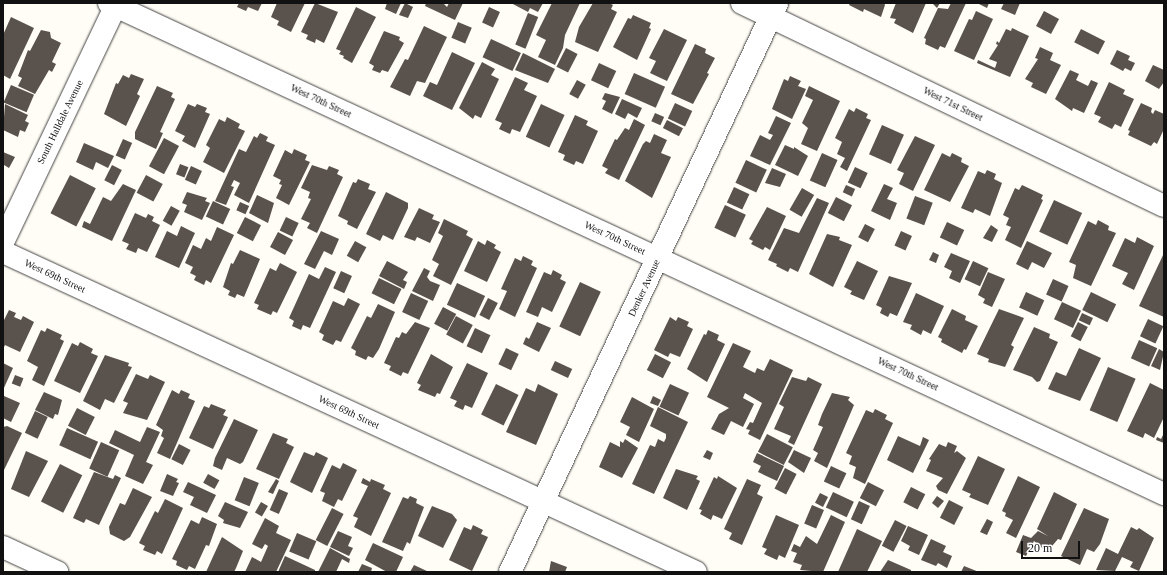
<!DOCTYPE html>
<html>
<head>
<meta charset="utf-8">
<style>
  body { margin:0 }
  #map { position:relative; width:1167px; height:575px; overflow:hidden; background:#fffdf5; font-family:Georgia,serif }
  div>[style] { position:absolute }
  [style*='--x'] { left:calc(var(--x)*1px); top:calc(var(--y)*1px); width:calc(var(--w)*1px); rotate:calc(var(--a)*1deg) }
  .building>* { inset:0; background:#5a524d; transform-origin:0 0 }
  .roads { filter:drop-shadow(0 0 1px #444) drop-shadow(0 0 1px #444) }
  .minor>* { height:22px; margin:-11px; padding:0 11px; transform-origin:11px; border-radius:11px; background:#fff }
  .tertiary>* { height:22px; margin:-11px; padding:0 11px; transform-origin:11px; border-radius:11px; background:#fff }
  span { translate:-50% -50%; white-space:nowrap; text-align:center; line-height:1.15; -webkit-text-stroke:4px #fff; paint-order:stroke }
  .street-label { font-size:10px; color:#111 }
  .frame { position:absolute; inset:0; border:4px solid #111; pointer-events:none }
  .scale { position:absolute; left:1021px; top:541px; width:59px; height:18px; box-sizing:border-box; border:2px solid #111; border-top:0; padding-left:5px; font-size:12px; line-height:14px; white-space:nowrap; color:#111; -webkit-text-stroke:3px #fff; paint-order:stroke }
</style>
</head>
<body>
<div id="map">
  <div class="building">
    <div style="clip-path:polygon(239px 3px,262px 3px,258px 11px,248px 7px,246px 11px,237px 7px)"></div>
    <div style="clip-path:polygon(277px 3px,305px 3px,291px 32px,277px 25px,279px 21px,271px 17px)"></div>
    <div style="clip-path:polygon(315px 3px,338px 12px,324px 43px,316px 39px,315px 43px,306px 39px,308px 35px,301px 32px)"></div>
    <div style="clip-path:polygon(387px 3px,401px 3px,396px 14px,385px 9px)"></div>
    <div style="clip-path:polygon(405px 3px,413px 7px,408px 18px,399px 15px)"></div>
    <div style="clip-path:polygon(426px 3px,443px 3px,447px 7px,449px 3px,463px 3px,455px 20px,425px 6px)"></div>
    <div style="clip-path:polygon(511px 3px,543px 3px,538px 12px,530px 8px,528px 12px)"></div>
    <div style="clip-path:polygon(552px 3px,580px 3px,565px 35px,563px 48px,555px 65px,538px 57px,546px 40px,536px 35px)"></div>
    <div style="clip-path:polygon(593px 3px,609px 3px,613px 5px,611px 9px,617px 12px,598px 52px,575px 42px,579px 27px)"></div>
    <div style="clip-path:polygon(850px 3px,884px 3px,885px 5px,881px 17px,864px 9px,863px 12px,849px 5px)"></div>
    <div style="clip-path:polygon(896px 3px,926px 3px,913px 33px,894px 23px,896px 19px,890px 18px)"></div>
    <div style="clip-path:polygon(932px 3px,940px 3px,937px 8px)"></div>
    <div style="clip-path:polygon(951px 3px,966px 3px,945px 48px,940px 46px,938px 50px,925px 44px,926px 39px,924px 38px,938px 8px,948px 9px)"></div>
    <div style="clip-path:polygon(977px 3px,989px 3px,987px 8px)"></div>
    <div style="clip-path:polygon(1004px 3px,1020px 3px,1015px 15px,1001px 9px)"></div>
    <div style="clip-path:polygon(356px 7px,376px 17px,352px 63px,343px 58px,344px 56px,339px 54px,341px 51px,336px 49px)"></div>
    <div style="left:489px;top:7px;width:12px;height:17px;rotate:24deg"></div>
    <div style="clip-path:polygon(976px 11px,993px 19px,974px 60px,954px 51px,969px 19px,972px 20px)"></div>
    <div style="left:1044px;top:11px;width:17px;height:17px;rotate:28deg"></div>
    <div style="left:528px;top:13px;width:11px;height:34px;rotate:22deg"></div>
    <div style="clip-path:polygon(633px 15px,651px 23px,649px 28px,651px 29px,637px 60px,613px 47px,628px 18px,631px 19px)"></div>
    <div style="clip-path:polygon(11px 17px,34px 28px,10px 79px,3px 75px,3px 35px)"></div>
    <div style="left:458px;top:22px;width:15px;height:17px;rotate:23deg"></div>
    <div style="clip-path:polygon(424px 26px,447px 37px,425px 83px,417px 81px,410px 96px,390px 87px,405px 59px,408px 60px)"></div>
    <div style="clip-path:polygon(1012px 28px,1029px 36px,1010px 77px,977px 63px,978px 60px,995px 68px,997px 62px,989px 59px,998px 45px,996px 44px,997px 41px,999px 43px,1006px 29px,1011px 31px)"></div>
    <div style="clip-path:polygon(664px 29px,687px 40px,667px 81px,650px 73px,656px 61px,649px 58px)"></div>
    <div style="left:1081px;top:29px;width:27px;height:15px;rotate:27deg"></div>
    <div style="clip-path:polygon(41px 30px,50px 32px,51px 38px,61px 43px,52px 62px,56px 64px,52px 72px,49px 70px,35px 94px,18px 86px,22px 78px,18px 76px,28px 50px,30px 51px)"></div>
    <div style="clip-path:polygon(384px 31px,400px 37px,399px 40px,404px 43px,388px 72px,382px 70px,380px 73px,372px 70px,374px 66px,369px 63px)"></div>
    <div style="left:491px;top:39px;width:33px;height:20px;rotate:25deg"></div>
    <div style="clip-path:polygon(695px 44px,706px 49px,705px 53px,715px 58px,707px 73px,709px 74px,693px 104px,671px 94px)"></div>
    <div style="clip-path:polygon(1040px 47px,1053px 53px,1050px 60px,1061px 65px,1046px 94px,1031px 87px,1033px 83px,1025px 79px,1038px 59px,1035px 58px)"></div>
    <div style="left:566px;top:48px;width:13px;height:21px;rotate:27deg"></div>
    <div style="clip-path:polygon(1117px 50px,1130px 56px,1128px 60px,1135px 63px,1131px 71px,1125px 68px,1123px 71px,1110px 64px)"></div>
    <div style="clip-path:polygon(452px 52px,475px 63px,452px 110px,423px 96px,430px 82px,437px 85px)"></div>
    <div style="clip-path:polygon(523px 53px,555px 69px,548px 83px,515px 70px)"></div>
    <div style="clip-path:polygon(482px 62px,495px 69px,491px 75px,499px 79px,481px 118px,475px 115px,473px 119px,459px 108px)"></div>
    <div style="left:599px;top:63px;width:19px;height:19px;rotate:25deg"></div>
    <div style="clip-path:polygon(1153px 65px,1164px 70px,1164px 82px,1159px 89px,1145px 81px)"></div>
    <div style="clip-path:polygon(1070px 70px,1079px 74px,1076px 80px,1088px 86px,1091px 80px,1098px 83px,1084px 113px,1073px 108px,1072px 111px,1055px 99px)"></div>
    <div style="left:634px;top:73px;width:34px;height:23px;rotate:24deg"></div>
    <div style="clip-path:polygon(131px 74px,144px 79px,137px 94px,140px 96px,126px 126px,104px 114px,116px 83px,118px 84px,123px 75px,129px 78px)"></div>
    <div style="clip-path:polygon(790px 76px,801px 81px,798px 86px,806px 89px,792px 119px,772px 109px,784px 79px,788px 81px)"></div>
    <div style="clip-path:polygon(515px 77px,528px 83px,524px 90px,537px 96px,520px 132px,512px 129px,510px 134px,499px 129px,502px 123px,495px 120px)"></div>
    <div style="left:577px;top:80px;width:10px;height:16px;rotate:29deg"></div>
    <div style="clip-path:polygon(1109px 82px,1125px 90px,1123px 94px,1134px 99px,1121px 127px,1115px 124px,1112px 129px,1098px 122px,1101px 117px,1094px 114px)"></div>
    <div style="left:11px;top:85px;width:25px;height:19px;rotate:23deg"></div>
    <div style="clip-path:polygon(157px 86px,173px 93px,171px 97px,175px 99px,160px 132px,163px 133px,156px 149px,135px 139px,135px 132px)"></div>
    <div style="clip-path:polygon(809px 86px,840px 101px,817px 151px,801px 144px,808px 128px,802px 123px,813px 100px,805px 96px)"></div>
    <div style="clip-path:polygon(605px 93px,620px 97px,612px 114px,602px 109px,606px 101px,602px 99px)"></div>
    <div style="clip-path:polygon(622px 99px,642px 108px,637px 118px,628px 113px,625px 119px,615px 114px)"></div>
    <div style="left:675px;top:103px;width:19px;height:17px;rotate:25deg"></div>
    <div style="clip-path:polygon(1141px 103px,1152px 108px,1151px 112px,1153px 114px,1155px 110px,1164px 114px,1164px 129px,1157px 144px,1154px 142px,1151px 146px,1128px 135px,1130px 131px,1128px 130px)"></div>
    <div style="clip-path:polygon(5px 104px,28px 115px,25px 121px,29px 123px,25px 132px,20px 130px,18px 137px,3px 130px)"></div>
    <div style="clip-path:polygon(188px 104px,195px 107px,197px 104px,207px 108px,205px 112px,210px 114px,195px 148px,182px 141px,185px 136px,175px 131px)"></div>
    <div style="left:541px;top:104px;width:26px;height:36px;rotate:25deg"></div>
    <div style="clip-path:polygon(856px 108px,868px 114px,866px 118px,871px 120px,847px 171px,840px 167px,845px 158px,837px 154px,842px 142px,835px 138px,849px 109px,854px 112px)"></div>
    <div style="left:655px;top:113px;width:10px;height:9px;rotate:24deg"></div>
    <div style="clip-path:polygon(575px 115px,588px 121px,586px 125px,598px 131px,583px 164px,576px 161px,574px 165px,563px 160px,565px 155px,558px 152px)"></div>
    <div style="clip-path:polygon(776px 116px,791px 123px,770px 165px,750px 156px,760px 135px,770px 140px,773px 135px,768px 133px)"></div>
    <div style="clip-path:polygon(227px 117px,240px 124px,238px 128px,245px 131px,224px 173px,203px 162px,210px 148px,206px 145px,219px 119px,225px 122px)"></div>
    <div style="clip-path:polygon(634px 119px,645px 125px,619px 180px,605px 173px,608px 169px,602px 166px,615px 139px,617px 140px,625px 128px,629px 130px)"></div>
    <div style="left:667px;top:120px;width:18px;height:9px;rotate:27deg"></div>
    <div style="left:882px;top:125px;width:24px;height:32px;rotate:24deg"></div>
    <div style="clip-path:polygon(260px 133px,268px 137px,266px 141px,275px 145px,249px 203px,234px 195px,240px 183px,234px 180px,231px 186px,234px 187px,226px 205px,215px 201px,239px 149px,246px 152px,254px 136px,257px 138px)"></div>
    <div style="clip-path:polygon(654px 134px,667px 140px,661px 153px,671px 157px,652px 198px,625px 181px,643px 144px,646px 141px,650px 143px)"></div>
    <div style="clip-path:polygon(915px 136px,935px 145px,913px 191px,899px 184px,904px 173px,897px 170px)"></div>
    <div style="left:164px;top:138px;width:17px;height:32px;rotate:28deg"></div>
    <div style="left:123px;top:139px;width:10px;height:18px;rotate:24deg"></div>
    <div style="clip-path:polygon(84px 143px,114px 156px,108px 168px,96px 162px,93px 170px,76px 162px)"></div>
    <div style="clip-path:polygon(785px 145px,794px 149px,794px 147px,808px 156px,798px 176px,775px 165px)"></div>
    <div style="clip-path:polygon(294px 149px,307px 155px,305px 160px,310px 162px,289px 205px,276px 198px,282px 185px,279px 184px,281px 180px,273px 176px,285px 150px,292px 154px)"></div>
    <div style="clip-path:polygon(3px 152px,15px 157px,9px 168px,4px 165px,3px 168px)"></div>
    <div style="left:822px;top:153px;width:17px;height:30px;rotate:24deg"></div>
    <div style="clip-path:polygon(942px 153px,950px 157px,952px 153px,962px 158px,961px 162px,969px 166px,950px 202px,924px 190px)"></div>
    <div style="left:746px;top:160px;width:23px;height:25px;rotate:25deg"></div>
    <div style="left:180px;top:164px;width:9px;height:11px;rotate:21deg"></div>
    <div style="left:112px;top:165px;width:11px;height:17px;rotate:27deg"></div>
    <div style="clip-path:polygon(312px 165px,327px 170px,329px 166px,339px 170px,337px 174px,343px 177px,317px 233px,307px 228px,310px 223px,301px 219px,311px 199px,308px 198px,310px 192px,301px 188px)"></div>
    <div style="left:191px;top:166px;width:12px;height:15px;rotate:24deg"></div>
    <div style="left:855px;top:167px;width:14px;height:17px;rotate:25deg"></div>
    <div style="clip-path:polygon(772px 168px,786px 174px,780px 187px,765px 183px)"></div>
    <div style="clip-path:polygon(987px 170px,996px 174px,994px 179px,1002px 183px,990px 216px,975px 209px,973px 213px,961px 208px,978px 171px,985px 174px)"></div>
    <div style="left:70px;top:175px;width:29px;height:43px;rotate:27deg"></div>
    <div style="left:146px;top:175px;width:19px;height:20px;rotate:28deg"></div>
    <div style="clip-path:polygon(358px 179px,370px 184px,368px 189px,376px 192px,357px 229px,347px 224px,348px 221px,338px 216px,353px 182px,356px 183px)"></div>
    <div style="clip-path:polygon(123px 184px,136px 190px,112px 241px,82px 227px,84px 221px,90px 224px,103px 197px,111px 201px)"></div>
    <div style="clip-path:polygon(884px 184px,893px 188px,887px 199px,897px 203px,890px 220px,871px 211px)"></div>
    <div style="left:846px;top:185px;width:10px;height:8px;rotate:24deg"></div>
    <div style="clip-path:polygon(1022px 185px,1043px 195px,1041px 199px,1043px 200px,1021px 248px,1005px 240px,1011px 227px,1006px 225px,1009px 218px,1003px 215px,1015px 188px,1019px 190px)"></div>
    <div style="left:734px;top:187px;width:17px;height:17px;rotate:25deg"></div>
    <div style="left:802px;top:188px;width:14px;height:25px;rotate:30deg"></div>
    <div style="clip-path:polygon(187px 192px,207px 198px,205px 201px,210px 203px,202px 220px,184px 212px,187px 205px,182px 203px)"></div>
    <div style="clip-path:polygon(386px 192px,408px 203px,408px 208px,393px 240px,383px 235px,380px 241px,366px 234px)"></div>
    <div style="clip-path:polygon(257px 195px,274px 203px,268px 223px,249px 213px)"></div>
    <div style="left:915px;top:196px;width:19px;height:24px;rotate:21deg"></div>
    <div style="left:836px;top:197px;width:18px;height:18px;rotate:27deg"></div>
    <div style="clip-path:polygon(817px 198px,829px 203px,798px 272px,790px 268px,788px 272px,776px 266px,777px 264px,768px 260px,784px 228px,799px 233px)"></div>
    <div style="left:1054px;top:200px;width:31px;height:35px;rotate:25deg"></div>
    <div style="left:213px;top:201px;width:19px;height:17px;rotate:25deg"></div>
    <div style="left:240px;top:202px;width:10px;height:9px;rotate:24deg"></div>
    <div style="left:725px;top:205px;width:23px;height:25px;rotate:25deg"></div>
    <div style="left:171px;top:206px;width:10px;height:17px;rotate:29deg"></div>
    <div style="clip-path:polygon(767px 207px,786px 216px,770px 250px,765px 247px,763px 250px,751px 244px,753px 241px,749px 239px)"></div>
    <div style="clip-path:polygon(419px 208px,434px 215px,432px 219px,440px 222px,430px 243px,417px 237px,415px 241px,404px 237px)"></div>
    <div style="clip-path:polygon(135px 213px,146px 218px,148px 214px,154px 217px,152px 221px,160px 225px,147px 252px,138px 248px,136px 253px,126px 249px,129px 244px,122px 241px)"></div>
    <div style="left:245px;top:217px;width:18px;height:18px;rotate:27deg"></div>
    <div style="left:286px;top:217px;width:14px;height:15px;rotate:25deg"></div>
    <div style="clip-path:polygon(444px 219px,468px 231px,466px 235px,473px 239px,451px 285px,433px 276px,439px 264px,432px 260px,443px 236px,438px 233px)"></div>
    <div style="clip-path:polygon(1098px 220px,1109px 226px,1108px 230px,1116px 233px,1091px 286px,1073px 278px,1076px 265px,1069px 262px,1088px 221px,1096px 225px)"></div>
    <div style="left:947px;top:222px;width:19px;height:17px;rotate:25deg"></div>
    <div style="left:865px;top:224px;width:11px;height:15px;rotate:27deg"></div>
    <div style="clip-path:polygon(991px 225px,998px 230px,992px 242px,983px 238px)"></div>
    <div style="clip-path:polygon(181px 226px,195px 233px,179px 268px,155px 257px,167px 231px,177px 236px)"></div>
    <div style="clip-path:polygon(217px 227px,234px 235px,211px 283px,206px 280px,204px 285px,194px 280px,196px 276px,190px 273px,193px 267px,185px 263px,193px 245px,201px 249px,206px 238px,211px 241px)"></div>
    <div style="clip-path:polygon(321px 231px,339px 239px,332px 255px,324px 251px,315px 269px,304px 264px)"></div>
    <div style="left:901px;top:231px;width:12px;height:16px;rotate:24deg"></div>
    <div style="left:278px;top:232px;width:17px;height:17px;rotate:28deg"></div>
    <div style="clip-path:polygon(827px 234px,840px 237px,839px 240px,852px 245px,833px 287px,809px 274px)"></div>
    <div style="clip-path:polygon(1137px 237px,1154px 246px,1134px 290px,1122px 284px,1128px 273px,1112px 266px,1125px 238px,1135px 243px)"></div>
    <div style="clip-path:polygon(487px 240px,496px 245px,494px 248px,501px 252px,487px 282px,464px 271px,478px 241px,485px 245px)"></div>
    <div style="left:355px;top:241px;width:13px;height:17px;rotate:29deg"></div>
    <div style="clip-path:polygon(1027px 241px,1052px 253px,1044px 268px,1032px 262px,1028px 270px,1016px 264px)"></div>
    <div style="clip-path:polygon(240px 250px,260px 259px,244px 297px,237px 294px,235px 298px,228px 295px,230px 291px,223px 287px,231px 263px,233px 264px)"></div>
    <div style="clip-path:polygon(933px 252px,939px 255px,936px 263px,929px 260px)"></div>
    <div style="clip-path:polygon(951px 253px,970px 261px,960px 283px,949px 278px,952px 271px,944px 267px)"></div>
    <div style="clip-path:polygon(1164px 253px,1164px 317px,1139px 306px)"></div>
    <div style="clip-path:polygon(523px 256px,533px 261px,531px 265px,537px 268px,515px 317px,499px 309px,507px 291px,501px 289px,515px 258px,521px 261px)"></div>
    <div style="clip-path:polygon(387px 261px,408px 272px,403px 280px,407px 282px,404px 289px,379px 276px)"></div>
    <div style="clip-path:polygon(857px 261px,878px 271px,864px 300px,850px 294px,852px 291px,844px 287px)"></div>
    <div style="left:973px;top:261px;width:17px;height:20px;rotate:25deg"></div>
    <div style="clip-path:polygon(280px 263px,297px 272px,277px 313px,273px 311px,271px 315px,257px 309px,259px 305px,254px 303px,270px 268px,276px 271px)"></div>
    <div style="clip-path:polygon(325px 267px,336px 272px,310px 328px,303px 325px,301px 330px,292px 326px,294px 321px,289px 318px,309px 274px,319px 279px)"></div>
    <div style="clip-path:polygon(424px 268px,430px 271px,427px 277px,430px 281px,440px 285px,433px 301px,412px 291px)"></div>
    <div style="clip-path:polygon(553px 270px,562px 275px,560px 279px,566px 282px,552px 312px,542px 307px,538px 317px,526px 312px,544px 272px,551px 275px)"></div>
    <div style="left:341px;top:271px;width:12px;height:19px;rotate:24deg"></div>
    <div style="clip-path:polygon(988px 272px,1005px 279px,992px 307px,983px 303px,985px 299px,978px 295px)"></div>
    <div style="clip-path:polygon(889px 276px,912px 283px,897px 316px,890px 313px,888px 317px,880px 313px,882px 308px,876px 305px)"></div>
    <div style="left:379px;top:278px;width:25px;height:17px;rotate:26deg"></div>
    <div style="left:1053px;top:279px;width:17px;height:17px;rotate:24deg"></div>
    <div style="left:580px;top:282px;width:23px;height:49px;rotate:25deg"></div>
    <div style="left:457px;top:283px;width:31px;height:24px;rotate:25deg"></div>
    <div style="left:1026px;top:292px;width:20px;height:17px;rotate:24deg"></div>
    <div style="left:1091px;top:292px;width:28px;height:20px;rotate:26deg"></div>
    <div style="left:411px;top:293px;width:19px;height:21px;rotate:25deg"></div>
    <div style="clip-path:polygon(916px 293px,944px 306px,931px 334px,923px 330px,921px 335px,910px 329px,912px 325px,903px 322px)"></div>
    <div style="clip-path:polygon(348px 298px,360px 304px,341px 342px,336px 340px,333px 345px,322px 340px,324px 335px,319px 332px,333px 301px,344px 306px)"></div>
    <div style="left:488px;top:298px;width:11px;height:19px;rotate:27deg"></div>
    <div style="left:1062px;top:302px;width:21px;height:19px;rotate:25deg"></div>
    <div style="clip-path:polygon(378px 304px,395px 312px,379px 349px,373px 358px,368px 356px,366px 360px,355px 355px,356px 351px,351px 348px,367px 316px,371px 318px)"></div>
    <div style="left:443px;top:307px;width:15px;height:19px;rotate:28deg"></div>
    <div style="clip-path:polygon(952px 309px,966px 316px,965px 320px,978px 326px,966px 350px,964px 349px,962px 353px,941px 342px,942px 339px,938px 337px)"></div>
    <div style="clip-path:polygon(999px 309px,1024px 318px,1011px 345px,1014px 347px,1005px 367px,988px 362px,989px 359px,977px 354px)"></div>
    <div style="clip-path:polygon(9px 310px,16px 313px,14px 317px,21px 320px,23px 316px,34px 322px,20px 352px,5px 345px,3px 349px,3px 322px)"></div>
    <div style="left:1082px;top:313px;width:12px;height:8px;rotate:24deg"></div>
    <div style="left:456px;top:316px;width:19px;height:21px;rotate:28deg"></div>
    <div style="clip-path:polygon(670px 317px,676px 321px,678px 317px,689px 322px,687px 326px,693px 329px,680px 357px,670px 353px,668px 357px,654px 350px)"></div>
    <div style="left:1148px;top:319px;width:17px;height:19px;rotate:25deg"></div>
    <div style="clip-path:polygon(415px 322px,430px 328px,408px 374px,403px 372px,401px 376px,389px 370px,391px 366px,384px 363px,396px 337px,399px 338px,402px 332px,406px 334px)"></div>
    <div style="clip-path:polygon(537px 322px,551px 328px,539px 352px,523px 344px,526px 337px,529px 339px)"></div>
    <div style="left:1078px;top:322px;width:11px;height:16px;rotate:27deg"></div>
    <div style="clip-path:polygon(1034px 327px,1050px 334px,1049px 338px,1058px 342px,1040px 381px,1037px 382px,1032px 377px,1013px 370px)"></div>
    <div style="clip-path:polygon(47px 328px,62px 335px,60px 339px,64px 341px,44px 386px,32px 380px,38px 367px,27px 361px,41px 330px,45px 332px)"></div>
    <div style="left:475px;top:328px;width:17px;height:20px;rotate:25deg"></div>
    <div style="clip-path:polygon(708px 330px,719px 335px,717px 340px,725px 344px,707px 382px,687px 369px,704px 334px,706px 335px)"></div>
    <div style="left:1139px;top:340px;width:20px;height:20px;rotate:24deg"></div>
    <div style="clip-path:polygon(80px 342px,93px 349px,91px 353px,98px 356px,80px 393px,54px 381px,72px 343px,78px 346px)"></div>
    <div style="clip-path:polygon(733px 343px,751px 351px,743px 367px,755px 373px,757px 368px,764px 371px,770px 359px,793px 370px,760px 440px,748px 434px,750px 430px,746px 429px,750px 422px,753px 423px,762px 403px,745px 393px,743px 398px,754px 404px,743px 427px,731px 421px,724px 435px,711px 429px,719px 414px,729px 408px,707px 397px)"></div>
    <div style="left:506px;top:348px;width:14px;height:18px;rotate:25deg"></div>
    <div style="clip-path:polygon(1079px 348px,1101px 358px,1080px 401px,1048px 389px,1056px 372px,1066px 376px)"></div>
    <div style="clip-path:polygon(1159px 349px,1164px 352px,1160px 370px,1151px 366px)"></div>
    <div style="clip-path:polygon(431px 354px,453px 367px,440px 394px,437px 393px,435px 397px,418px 390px,421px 385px,417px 383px)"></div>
    <div style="left:655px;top:354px;width:18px;height:18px;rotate:27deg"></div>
    <div style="clip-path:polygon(105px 355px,129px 363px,128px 366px,132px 367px,114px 403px,105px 399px,100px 410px,83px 401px)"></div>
    <div style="left:555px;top:361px;width:19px;height:10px;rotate:25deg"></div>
    <div style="clip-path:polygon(3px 363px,13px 368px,3px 390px)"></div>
    <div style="clip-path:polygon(467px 363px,488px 373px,472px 408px,465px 405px,463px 410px,454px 406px,457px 401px,450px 398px)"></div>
    <div style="left:1108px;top:367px;width:30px;height:47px;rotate:23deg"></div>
    <div style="clip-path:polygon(136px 374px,148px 379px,150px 375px,165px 382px,147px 420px,123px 413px,128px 403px,123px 401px)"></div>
    <div style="left:15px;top:375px;width:9px;height:9px;rotate:21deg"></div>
    <div style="clip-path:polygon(792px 377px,806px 381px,808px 377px,822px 384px,794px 445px,788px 442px,791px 436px,774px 429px,784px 407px,779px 404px)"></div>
    <div style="clip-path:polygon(1150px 383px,1164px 390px,1164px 417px,1154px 438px,1145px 433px,1143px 438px,1127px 431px)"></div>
    <div style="left:496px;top:384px;width:25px;height:34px;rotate:26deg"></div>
    <div style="clip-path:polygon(538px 384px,558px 394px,536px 445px,506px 432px,526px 388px,535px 392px)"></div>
    <div style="left:670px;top:384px;width:21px;height:25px;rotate:25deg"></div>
    <div style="clip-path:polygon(172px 390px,179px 394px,181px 390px,190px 394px,188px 398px,195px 401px,170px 459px,157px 453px,164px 438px,161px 436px,163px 430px,156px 425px)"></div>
    <div style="clip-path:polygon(44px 392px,62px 400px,58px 415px,55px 414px,53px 419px,35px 410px)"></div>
    <div style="clip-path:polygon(832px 393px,850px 397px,848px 400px,854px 405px,827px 468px,814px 461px,818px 453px,813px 450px,823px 427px,818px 425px,822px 414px)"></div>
    <div style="clip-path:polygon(4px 396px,20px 403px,11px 422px,3px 418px)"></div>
    <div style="clip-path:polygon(653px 396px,661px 400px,658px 406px,650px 403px)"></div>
    <div style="clip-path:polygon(632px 397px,654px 409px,639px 442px,626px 435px,630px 427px,620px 422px)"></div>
    <div style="clip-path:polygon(211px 404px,226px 410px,223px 415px,228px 417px,213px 449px,189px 438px,204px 406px,209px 408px)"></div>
    <div style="clip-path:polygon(658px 407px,688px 422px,654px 494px,632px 484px,650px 445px,655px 447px,658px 439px,664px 442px,666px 438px,666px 434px,650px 426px)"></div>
    <div style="left:77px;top:408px;width:20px;height:20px;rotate:27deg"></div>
    <div style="clip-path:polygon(875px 409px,887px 415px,885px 419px,893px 423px,865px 484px,853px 478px,856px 467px,849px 464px,852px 456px,846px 453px,866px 410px,873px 413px)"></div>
    <div style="left:35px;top:411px;width:14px;height:24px;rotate:25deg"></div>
    <div style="clip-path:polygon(234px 419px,258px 430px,243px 462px,240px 464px,227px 458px,222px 470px,213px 466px,215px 458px)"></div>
    <div style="clip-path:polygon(7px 426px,22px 433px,3px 472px,3px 427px)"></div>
    <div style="clip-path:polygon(147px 427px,160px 432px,146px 462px,153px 465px,143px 484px,125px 476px,134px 455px,109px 443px,115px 430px,140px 442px)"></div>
    <div style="left:67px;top:428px;width:34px;height:19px;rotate:24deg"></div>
    <div style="clip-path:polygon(273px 433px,288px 439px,286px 443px,294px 447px,279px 479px,256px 469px)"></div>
    <div style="clip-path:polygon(1164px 433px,1164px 443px,1156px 440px,1157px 437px,1161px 439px)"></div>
    <div style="left:767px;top:434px;width:29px;height:20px;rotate:27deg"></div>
    <div style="clip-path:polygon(898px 436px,920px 446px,923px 437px,929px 440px,913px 473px,887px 460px)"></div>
    <div style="clip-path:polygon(625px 439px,638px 448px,622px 478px,599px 467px,610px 442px,620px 447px,620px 441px,623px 443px)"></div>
    <div style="left:101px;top:442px;width:20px;height:29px;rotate:24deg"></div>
    <div style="clip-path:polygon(948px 442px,957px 446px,954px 453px,957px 451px,966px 458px,947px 494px,938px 490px,936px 486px,943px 478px,926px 471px,931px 460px,929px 459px,939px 444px,946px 447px)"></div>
    <div style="left:179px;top:444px;width:13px;height:17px;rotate:27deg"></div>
    <div style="clip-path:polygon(707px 450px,713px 453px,710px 460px,703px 457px)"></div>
    <div style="clip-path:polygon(794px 450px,811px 458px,804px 473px,788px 462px)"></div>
    <div style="clip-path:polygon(26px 451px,48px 461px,29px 497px,11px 489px)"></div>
    <div style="clip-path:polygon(304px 452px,314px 456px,316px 452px,328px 458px,312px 493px,290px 482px)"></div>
    <div style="clip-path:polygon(757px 453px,784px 466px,777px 481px,758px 472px,761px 466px,753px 462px)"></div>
    <div style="clip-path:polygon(978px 456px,1005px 469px,988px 505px,969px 497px,971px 494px,962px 490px)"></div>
    <div style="clip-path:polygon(343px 463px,357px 470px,342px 501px,338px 499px,334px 507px,322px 501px,325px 493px,320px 491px,332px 465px,340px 469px)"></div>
    <div style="left:60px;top:464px;width:25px;height:42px;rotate:27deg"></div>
    <div style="left:831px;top:466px;width:17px;height:17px;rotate:25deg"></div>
    <div style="left:785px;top:468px;width:13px;height:23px;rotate:27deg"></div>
    <div style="clip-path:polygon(676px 469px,698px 476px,696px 479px,700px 481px,687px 510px,663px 498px)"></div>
    <div style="clip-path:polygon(94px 472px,113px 479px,115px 475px,121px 478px,99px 525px,86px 519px,84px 523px,73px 518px)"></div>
    <div style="clip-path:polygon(167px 474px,178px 479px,176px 482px,179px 483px,173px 496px,160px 491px)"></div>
    <div style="left:208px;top:474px;width:13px;height:10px;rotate:29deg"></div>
    <div style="clip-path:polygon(718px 476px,737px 488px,722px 519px,713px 515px,711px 520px,700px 514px,702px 510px,699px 509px,714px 477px,717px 479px)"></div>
    <div style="clip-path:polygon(1018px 476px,1040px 487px,1016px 538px,1006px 533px,1013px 520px,1005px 516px,1006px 513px,1002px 511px)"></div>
    <div style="left:244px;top:477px;width:16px;height:25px;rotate:22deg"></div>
    <div style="clip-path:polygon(363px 478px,370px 482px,371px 479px,385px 485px,383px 489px,391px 493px,371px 536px,354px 527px,358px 518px,353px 516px,368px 486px,361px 483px)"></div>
    <div style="clip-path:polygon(276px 479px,279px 481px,273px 494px,268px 492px)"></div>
    <div style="clip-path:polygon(747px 479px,761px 485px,757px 494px,763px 497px,742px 545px,729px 539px,732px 533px,724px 529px)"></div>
    <div style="clip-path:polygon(188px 482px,216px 495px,207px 513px,190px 505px,194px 497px,183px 492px)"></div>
    <div style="left:868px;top:482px;width:18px;height:18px;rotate:27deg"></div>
    <div style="left:911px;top:487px;width:16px;height:17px;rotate:27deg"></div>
    <div style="clip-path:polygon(133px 488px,152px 497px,130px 537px,124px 541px,110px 534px,109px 527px,120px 503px,125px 505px)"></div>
    <div style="left:279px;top:489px;width:10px;height:23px;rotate:24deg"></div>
    <div style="left:833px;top:492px;width:23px;height:17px;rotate:25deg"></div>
    <div style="clip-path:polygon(1054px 492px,1077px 504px,1061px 540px,1058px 539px,1047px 552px,1034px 541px,1026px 556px,1016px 552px,1023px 535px,1031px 538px,1038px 531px,1048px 536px,1037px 529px)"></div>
    <div style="left:820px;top:493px;width:9px;height:11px;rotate:27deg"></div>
    <div style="clip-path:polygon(410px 496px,417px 499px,416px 503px,424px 507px,410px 544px,407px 542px,403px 551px,382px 542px,403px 497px,408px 499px)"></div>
    <div style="clip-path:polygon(937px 496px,944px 501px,938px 508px,932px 503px)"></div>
    <div style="clip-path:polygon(165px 499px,183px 508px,162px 554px,157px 551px,155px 555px,143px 550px,145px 546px,139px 543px,155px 511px,158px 513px)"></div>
    <div style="left:949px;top:500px;width:16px;height:20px;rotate:27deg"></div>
    <div style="left:859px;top:501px;width:12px;height:20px;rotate:24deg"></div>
    <div style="clip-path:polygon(225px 502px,248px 512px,240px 528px,223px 523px,224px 520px,218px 516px)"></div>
    <div style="left:261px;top:502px;width:8px;height:12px;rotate:30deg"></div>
    <div style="left:812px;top:505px;width:13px;height:20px;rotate:23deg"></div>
    <div style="clip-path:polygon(432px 506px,452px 514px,457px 520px,443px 548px,418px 536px)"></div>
    <div style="left:332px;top:508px;width:13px;height:36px;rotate:27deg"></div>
    <div style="clip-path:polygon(1084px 508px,1109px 519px,1100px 544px,1094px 552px,1087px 549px,1080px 565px,1061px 556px)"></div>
    <div style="clip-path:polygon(776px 515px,799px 525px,785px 558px,779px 555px,777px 560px,764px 554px,767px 549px,762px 547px)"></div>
    <div style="clip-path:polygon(831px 515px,845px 522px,823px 572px,800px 570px,802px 565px,793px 562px,797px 553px,791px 551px,794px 544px,800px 547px,806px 536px,817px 544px)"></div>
    <div style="clip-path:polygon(202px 517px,217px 524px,209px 546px,206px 545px,195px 569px,189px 566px,187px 570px,176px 565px,177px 561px,172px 559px,191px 520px,199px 524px)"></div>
    <div style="clip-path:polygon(265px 518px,279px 526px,276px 533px,291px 540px,276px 572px,245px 572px,252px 557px,261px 562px,268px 546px,265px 544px,262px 549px,252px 544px)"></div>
    <div style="clip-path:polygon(987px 519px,993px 522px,987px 535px,980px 532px)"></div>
    <div style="left:895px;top:520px;width:13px;height:29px;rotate:27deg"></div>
    <div style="clip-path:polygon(473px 525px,483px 530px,481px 534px,488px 537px,472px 571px,449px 560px,464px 527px,471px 530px)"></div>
    <div style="clip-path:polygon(908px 526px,928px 535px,919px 555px,908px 550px,910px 546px,901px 541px)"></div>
    <div style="clip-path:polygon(1131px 527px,1137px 530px,1139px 528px,1154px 538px,1139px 571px,1130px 567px,1133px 562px,1122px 557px,1115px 571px,1096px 570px,1106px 548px,1118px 554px)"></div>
    <div style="clip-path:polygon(857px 529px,882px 541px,867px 572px,838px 572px)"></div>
    <div style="clip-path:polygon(338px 531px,352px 537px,348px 546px,353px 548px,349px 556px,330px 547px)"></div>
    <div style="left:297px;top:533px;width:21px;height:20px;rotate:23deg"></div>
    <div style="clip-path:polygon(222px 537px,243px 551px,236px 568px,234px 572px,206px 572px)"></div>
    <div style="clip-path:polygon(931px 539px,946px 546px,943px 552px,952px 556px,947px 568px,938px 563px,936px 566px,921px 560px)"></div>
    <div style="clip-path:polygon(373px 543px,403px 557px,396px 572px,387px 572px,365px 560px)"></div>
    <div style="clip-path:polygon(330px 548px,350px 559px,349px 563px,342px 559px,336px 572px,318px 572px)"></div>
    <div style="clip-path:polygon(285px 556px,315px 570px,315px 572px,278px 572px)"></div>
    <div style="clip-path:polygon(888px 560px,911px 570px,911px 572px,880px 572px)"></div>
    <div style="clip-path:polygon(551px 561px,567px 567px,565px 572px,549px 572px)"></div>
    <div style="clip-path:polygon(362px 564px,372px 568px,371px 572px,358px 572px)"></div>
    <div style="clip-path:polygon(414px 565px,429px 572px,410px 572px)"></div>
    <div style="clip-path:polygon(964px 566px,979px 572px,961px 572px)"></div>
  </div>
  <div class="roads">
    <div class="minor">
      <div style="--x:109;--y:3;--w:1164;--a:24.96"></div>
      <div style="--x:742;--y:3;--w:468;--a:25.7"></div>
      <div style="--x:3;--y:242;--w:265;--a:-64.5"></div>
      <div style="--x:3;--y:252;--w:763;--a:24.79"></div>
      <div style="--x:3;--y:547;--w:60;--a:24.8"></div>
    </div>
    <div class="tertiary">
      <div style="--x:510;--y:572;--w:629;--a:-64.86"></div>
    </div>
  </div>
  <div class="street-label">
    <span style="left:321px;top:101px;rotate:25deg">West 70th Street</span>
    <span style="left:953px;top:104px;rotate:26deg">West 71st Street</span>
    <span style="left:60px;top:122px;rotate:-64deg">South Halldale Avenue</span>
    <span style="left:615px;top:238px;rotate:25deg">West 70th Street</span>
    <span style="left:55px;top:276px;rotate:25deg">West 69th Street</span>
    <span style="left:644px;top:288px;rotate:-65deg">Denker Avenue</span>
    <span style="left:908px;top:374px;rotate:25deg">West 70th Street</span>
    <span style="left:349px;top:412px;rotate:25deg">West 69th Street</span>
  </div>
  <div class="frame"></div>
  <div class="scale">20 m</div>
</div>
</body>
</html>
